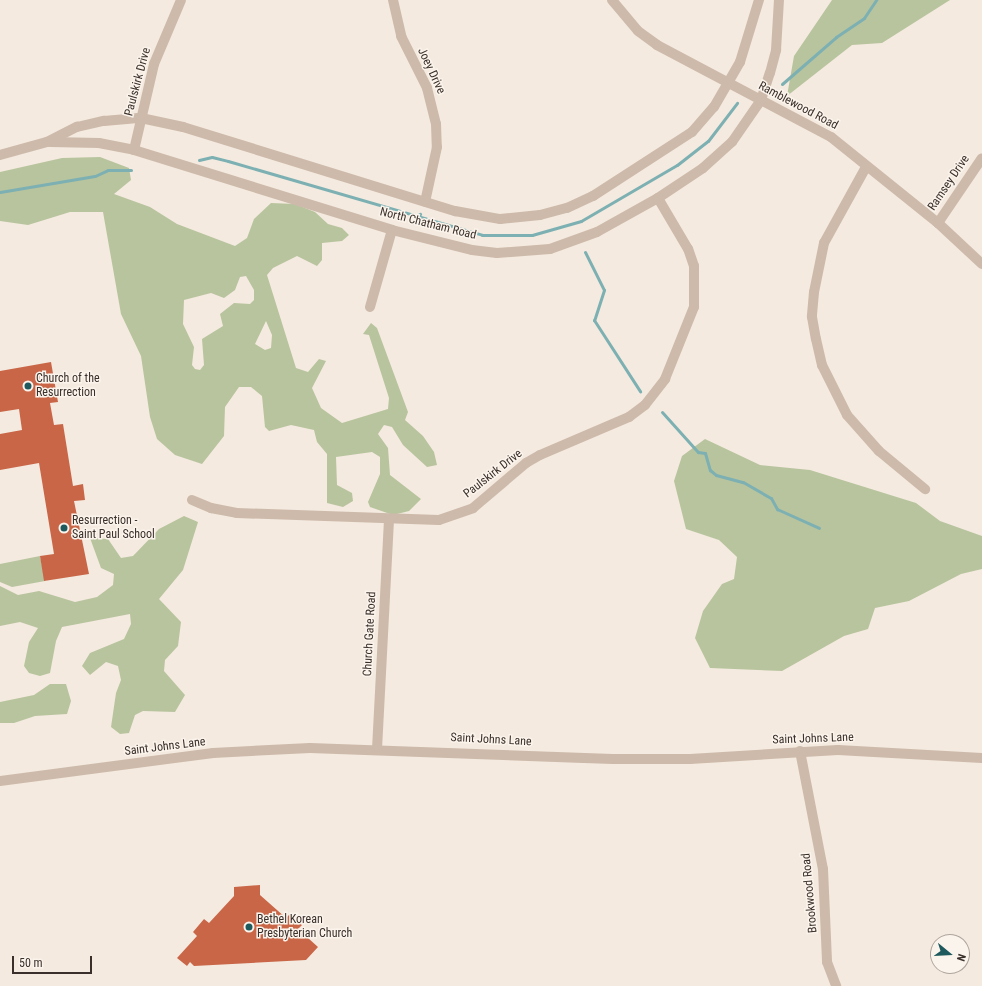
<!DOCTYPE html>
<html>
<head>
<meta charset="utf-8">
<style>
  body { margin:0 }
  #map { position:relative; width:982px; height:986px; overflow:hidden; background:#f4eadf; font-family:"Roboto Condensed",sans-serif }
  div>[style] { position:absolute }
  [style*='--x'] { left:calc(var(--x)*1px); top:calc(var(--y)*1px); width:calc(var(--w)*1px); rotate:calc(var(--a)*1deg) }
  .green>* { inset:0; background:#b8c49e }
  .stream>* { height:3px; margin:-1.5px; padding:0 1.5px; transform-origin:1.5px; border-radius:1.5px; background:#7db0b2 }
  .building>* { inset:0; background:#c96648 }
  .minor>* { height:10px; margin:-5px; padding:0 5px; transform-origin:5px; border-radius:5px; background:#cdbaab }
  .dots>* { width:11px; height:11px; translate:-50% -50%; box-sizing:border-box; border:2px solid #fbf4ec; border-radius:50% }
  span { translate:-50% -50%; white-space:nowrap; text-align:center; line-height:1.15; -webkit-text-stroke:3px #fbf4ec; paint-order:stroke }
  .street-label { font-size:12px; color:#3a2f2a }
  .poi-label { font-size:12px; color:#3a2f2a }
  .left { translate:0 -50%; text-align:left }
  .north { position:absolute; left:930px; top:934px; width:40px; height:40px; box-sizing:border-box; background:#fbf4ec; border:1px solid #aea59e; border-radius:50%; rotate:108deg; font-size:11px; font-weight:700; line-height:16px; text-align:center; color:#3a2f2a }
  .north::after { content:''; display:block; margin:auto; width:14px; height:18px; background:#1e5a5d; clip-path:polygon(50% 0,100% 100%,50% 72%,0 100%) }
  .scale { position:absolute; left:12px; top:956px; width:80px; height:18px; box-sizing:border-box; border:2px solid #3a2f2a; border-top:0; padding-left:5px; font-size:12px; line-height:14px; white-space:nowrap; color:#3a2f2a; -webkit-text-stroke:3px #fbf4ec; paint-order:stroke }
</style>
</head>
<body>
<div id="map">
  <div class="green">
    <div style="clip-path:polygon(832px 0,950px 0,882px 43px,852px 45px,787px 96px,794px 56px)"></div>
    <div style="clip-path:polygon(evenodd,100px 157px,129px 168px,131px 180px,114px 194px,150px 207px,177px 224px,235px 246px,247px 238px,254px 219px,271px 203px,295px 204px,315px 212px,328px 224px,342px 228px,349px 235px,342px 241px,322px 243px,322px 260px,317px 266px,297px 256px,273px 268px,267px 275px,296px 368px,308px 372px,319px 359px,326px 361px,312px 388px,321px 408px,342px 423px,388px 409px,389px 398px,369px 335px,363px 334px,371px 323px,377px 328px,408px 412px,405px 420px,423px 436px,434px 452px,437px 465px,427px 467px,403px 445px,392px 427px,384px 425px,378px 434px,388px 448px,390px 475px,421px 499px,409px 511px,393px 515px,370px 507px,368px 502px,380px 474px,380px 457px,372px 452px,336px 457px,337px 485px,352px 493px,353px 501px,343px 507px,327px 503px,327px 454px,317px 442px,314px 430px,291px 425px,269px 431px,265px 427px,262px 396px,251px 387px,239px 387px,225px 407px,224px 436px,202px 464px,175px 455px,157px 439px,150px 417px,141px 356px,121px 314px,103px 212px,70px 212px,28px 225px,0 221px,0 172px,62px 158px,100px 157px,246px 276px,254px 290px,254px 300px,250px 304px,234px 303px,220px 314px,223px 326px,202px 339px,204px 365px,200px 370px,195px 369px,192px 365px,194px 347px,183px 324px,184px 300px,211px 293px,224px 298px,235px 290px,240px 277px,246px 276px,100px 157px,266px 321px,272px 335px,271px 348px,265px 350px,255px 344px,266px 321px)"></div>
    <div style="clip-path:polygon(705px 439px,760px 465px,810px 470px,916px 503px,940px 521px,982px 536px,982px 569px,961px 574px,909px 601px,875px 608px,868px 629px,844px 636px,782px 671px,710px 668px,695px 638px,703px 611px,722px 584px,734px 579px,737px 557px,719px 540px,686px 529px,674px 481px,682px 456px)"></div>
    <div style="clip-path:polygon(184px 516px,198px 522px,183px 570px,159px 599px,181px 622px,178px 646px,165px 660px,164px 671px,185px 695px,175px 712px,143px 711px,135px 715px,129px 733px,120px 734px,111px 727px,116px 693px,121px 680px,118px 666px,106px 662px,90px 675px,82px 666px,90px 653px,124px 639px,131px 624px,130px 614px,62px 627px,56px 641px,50px 673px,40px 676px,29px 673px,24px 666px,29px 642px,38px 628px,20px 622px,0 626px,0 586px,18px 595px,39px 591px,75px 602px,97px 597px,113px 585px,114px 574px,101px 568px,90px 538px,108px 539px,121px 558px,133px 556px,159px 529px)"></div>
    <div style="clip-path:polygon(40px 556px,45px 581px,12px 587px,0 582px,0 564px)"></div>
    <div style="clip-path:polygon(50px 684px,66px 684px,71px 701px,67px 714px,35px 716px,14px 723px,0 723px,0 702px,34px 695px)"></div>
  </div>
  <div class="stream">
    <div style="--x:782;--y:84;--w:72;--a:-41"></div>
    <div style="--x:836;--y:37;--w:34;--a:-34"></div>
    <div style="--x:864;--y:18;--w:22;--a:-56"></div>
    <div style="--x:199;--y:160;--w:13;--a:-13"></div>
    <div style="--x:212;--y:157;--w:16;--a:14"></div>
    <div style="--x:228;--y:161;--w:265;--a:16.2"></div>
    <div style="--x:482;--y:235;--w:50;--a:0"></div>
    <div style="--x:532;--y:235;--w:51;--a:-15.9"></div>
    <div style="--x:581;--y:221;--w:111;--a:-30.3"></div>
    <div style="--x:677;--y:165;--w:39;--a:-38"></div>
    <div style="--x:708;--y:141;--w:48;--a:-52.7"></div>
    <div style="--x:0;--y:192;--w:96;--a:-9.6"></div>
    <div style="--x:95;--y:176;--w:14;--a:-25"></div>
    <div style="--x:108;--y:170;--w:23;--a:0"></div>
    <div style="--x:414;--y:223;--w:6;--a:-81"></div>
    <div style="--x:415;--y:217;--w:6;--a:-31"></div>
    <div style="--x:585;--y:252;--w:42;--a:63.4"></div>
    <div style="--x:604;--y:290;--w:32;--a:108"></div>
    <div style="--x:594;--y:320;--w:85;--a:57.1"></div>
    <div style="--x:662;--y:412;--w:54;--a:48"></div>
    <div style="--x:698;--y:452;--w:7;--a:8"></div>
    <div style="--x:705;--y:453;--w:18;--a:74"></div>
    <div style="--x:710;--y:470;--w:8;--a:40"></div>
    <div style="--x:716;--y:475;--w:28;--a:15"></div>
    <div style="--x:743;--y:482;--w:32;--a:30"></div>
    <div style="--x:771;--y:498;--w:13;--a:61"></div>
    <div style="--x:777;--y:509;--w:46;--a:24.3"></div>
  </div>
  <div class="building">
    <div style="clip-path:polygon(51px 362px,58px 402px,50px 403px,54px 425px,63px 424px,73px 486px,83px 484px,85px 500px,74px 501px,89px 574px,44px 581px,40px 556px,54px 554px,39px 463px,0 470px,0 434px,22px 430px,19px 409px,0 412px,0 371px)"></div>
    <div style="clip-path:polygon(260px 885px,260px 895px,286px 918px,290px 914px,302px 925px,298px 929px,318px 947px,306px 960px,194px 966px,190px 962px,187px 966px,177px 958px,197px 936px,193px 932px,204px 919px,209px 923px,234px 896px,234px 887px)"></div>
  </div>
  <div class="minor">
    <div style="--x:393;--y:0;--w:37;--a:77"></div>
    <div style="--x:401;--y:36;--w:58;--a:63.4"></div>
    <div style="--x:427;--y:88;--w:37;--a:76"></div>
    <div style="--x:436;--y:124;--w:23;--a:88"></div>
    <div style="--x:437;--y:147;--w:56;--a:102.3"></div>
    <div style="--x:612;--y:0;--w:40;--a:50"></div>
    <div style="--x:638;--y:31;--w:24;--a:36"></div>
    <div style="--x:657;--y:45;--w:197;--a:27.9"></div>
    <div style="--x:831;--y:137;--w:137;--a:38.8"></div>
    <div style="--x:938;--y:223;--w:60;--a:43"></div>
    <div style="--x:51;--y:142;--w:48;--a:1.2"></div>
    <div style="--x:99;--y:143;--w:36;--a:11"></div>
    <div style="--x:134;--y:150;--w:270;--a:17.2"></div>
    <div style="--x:392;--y:230;--w:82;--a:14"></div>
    <div style="--x:472;--y:250;--w:25;--a:7"></div>
    <div style="--x:497;--y:253;--w:53;--a:-4.3"></div>
    <div style="--x:550;--y:249;--w:50;--a:-19.9"></div>
    <div style="--x:597;--y:232;--w:70;--a:-29.1"></div>
    <div style="--x:658;--y:198;--w:54;--a:-33.7"></div>
    <div style="--x:703;--y:168;--w:39;--a:-42"></div>
    <div style="--x:732;--y:142;--w:51;--a:-55.4"></div>
    <div style="--x:761;--y:100;--w:28;--a:-72"></div>
    <div style="--x:770;--y:73;--w:24;--a:-75"></div>
    <div style="--x:776;--y:50;--w:50;--a:-86.6"></div>
    <div style="--x:134;--y:150;--w:88;--a:-76.9"></div>
    <div style="--x:154;--y:64;--w:69;--a:-67.1"></div>
    <div style="--x:0;--y:155;--w:49;--a:-15.5"></div>
    <div style="--x:47;--y:142;--w:34;--a:-27"></div>
    <div style="--x:77;--y:127;--w:28;--a:-13"></div>
    <div style="--x:104;--y:121;--w:37;--a:-5"></div>
    <div style="--x:141;--y:118;--w:43;--a:12.1"></div>
    <div style="--x:183;--y:127;--w:285;--a:17.2"></div>
    <div style="--x:455;--y:211;--w:46;--a:10.1"></div>
    <div style="--x:500;--y:219;--w:40;--a:-5.7"></div>
    <div style="--x:540;--y:215;--w:28;--a:-15"></div>
    <div style="--x:567;--y:208;--w:29;--a:-25"></div>
    <div style="--x:593;--y:196;--w:118;--a:-32.9"></div>
    <div style="--x:692;--y:132;--w:33;--a:-49"></div>
    <div style="--x:714;--y:107;--w:52;--a:-60"></div>
    <div style="--x:740;--y:62;--w:65;--a:-73"></div>
    <div style="--x:866;--y:167;--w:87;--a:118.9"></div>
    <div style="--x:824;--y:243;--w:50;--a:101.5"></div>
    <div style="--x:814;--y:292;--w:25;--a:95"></div>
    <div style="--x:812;--y:317;--w:22;--a:80"></div>
    <div style="--x:816;--y:339;--w:27;--a:77"></div>
    <div style="--x:822;--y:365;--w:56;--a:63.4"></div>
    <div style="--x:847;--y:415;--w:48;--a:48.4"></div>
    <div style="--x:879;--y:451;--w:60;--a:39.6"></div>
    <div style="--x:938;--y:223;--w:78;--a:-55.9"></div>
    <div style="--x:370;--y:307;--w:80;--a:-74.1"></div>
    <div style="--x:192;--y:500;--w:21;--a:23"></div>
    <div style="--x:211;--y:508;--w:26;--a:11"></div>
    <div style="--x:237;--y:513;--w:202;--a:2"></div>
    <div style="--x:439;--y:520;--w:36;--a:-19"></div>
    <div style="--x:473;--y:508;--w:70;--a:-40.3"></div>
    <div style="--x:526;--y:463;--w:16;--a:-30"></div>
    <div style="--x:540;--y:455;--w:97;--a:-23.1"></div>
    <div style="--x:629;--y:417;--w:20;--a:-37"></div>
    <div style="--x:645;--y:405;--w:33;--a:-52"></div>
    <div style="--x:665;--y:379;--w:78;--a:-68.1"></div>
    <div style="--x:694;--y:307;--w:41;--a:-90"></div>
    <div style="--x:694;--y:266;--w:18;--a:-109"></div>
    <div style="--x:688;--y:249;--w:59;--a:-120.5"></div>
    <div style="--x:377;--y:749;--w:229;--a:-87"></div>
    <div style="--x:800;--y:751;--w:120;--a:79"></div>
    <div style="--x:823;--y:869;--w:93;--a:87.5"></div>
    <div style="--x:827;--y:962;--w:26;--a:69"></div>
    <div style="--x:0;--y:781;--w:215;--a:-7.5"></div>
    <div style="--x:213;--y:753;--w:97;--a:-3"></div>
    <div style="--x:310;--y:748;--w:303;--a:2.1"></div>
    <div style="--x:613;--y:759;--w:77;--a:0"></div>
    <div style="--x:690;--y:759;--w:148;--a:-3.5"></div>
    <div style="--x:838;--y:750;--w:144;--a:3.2"></div>
  </div>
  <div class="dots">
    <div style="left:28px;top:386px;background:#1e5a5d"></div>
    <div style="left:64px;top:528px;background:#1e5a5d"></div>
    <div style="left:249px;top:927px;background:#1e5a5d"></div>
  </div>
  <div class="street-label">
    <span style="left:431px;top:71px;rotate:65deg">Joey Drive</span>
    <span style="left:138px;top:82px;rotate:-75deg">Paulskirk Drive</span>
    <span style="left:798px;top:106px;rotate:28deg">Ramblewood Road</span>
    <span style="left:949px;top:183px;rotate:-56deg">Ramsey Drive</span>
    <span style="left:428px;top:224px;rotate:14deg">North Chatham Road</span>
    <span style="left:493px;top:474px;rotate:-38deg">Paulskirk Drive</span>
    <span style="left:370px;top:634px;rotate:-87deg">Church Gate Road</span>
    <span style="left:813px;top:739px;rotate:-2deg">Saint Johns Lane</span>
    <span style="left:491px;top:740px;rotate:3deg">Saint Johns Lane</span>
    <span style="left:165px;top:747px;rotate:-7deg">Saint Johns Lane</span>
    <span style="left:810px;top:893px;rotate:-95deg">Brookwood Road</span>
  </div>
  <div class="poi-label">
    <span class="left" style="left:36px;top:386px">Church of the<br>Resurrection</span>
    <span class="left" style="left:72px;top:528px">Resurrection -<br>Saint Paul School</span>
    <span class="left" style="left:257px;top:927px">Bethel Korean<br>Presbyterian Church</span>
  </div>
  <div class="north">N</div>
  <div class="scale">50 m</div>
</div>
</body>
</html>
